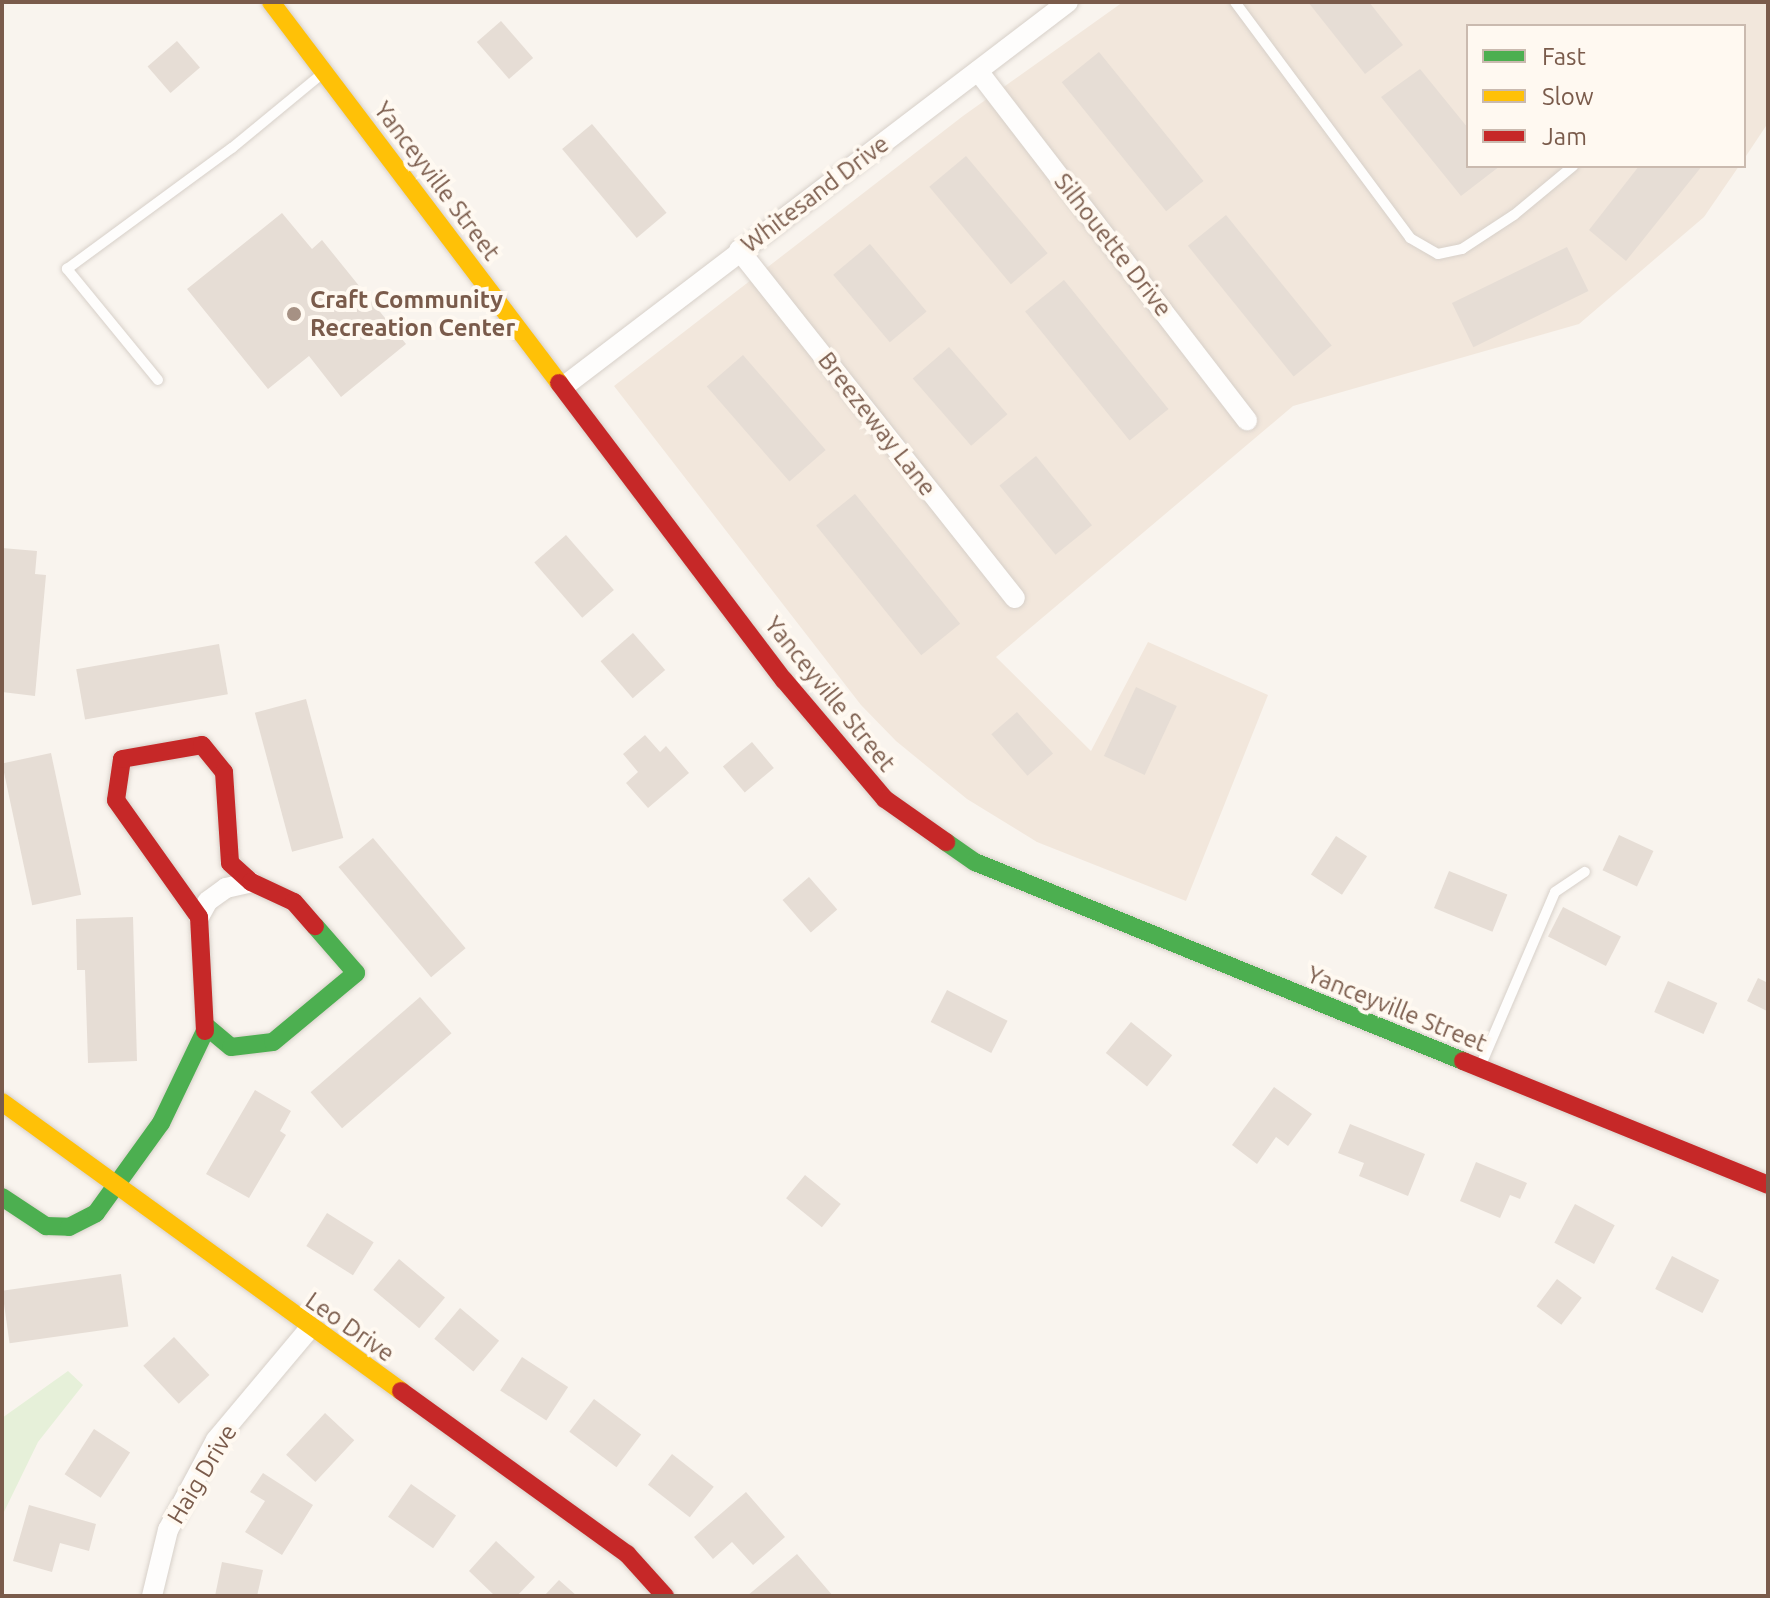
<!DOCTYPE html>
<html>
<head>
<meta charset="utf-8">
<style>
  body { margin:0 }
  #map { position:relative; width:1770px; height:1598px; overflow:hidden; background:#f9f4ee; font-family:Ubuntu,sans-serif }
  div>[style] { position:absolute }
  [style*='--x'] { left:calc(var(--x)*1px); top:calc(var(--y)*1px); width:calc(var(--w)*1px); rotate:calc(var(--a)*1deg) }
  .residential>* { inset:0; background:#f2e7dc }
  .green>* { inset:0; background:#e6f0d9 }
  .building>* { inset:0; background:#e6ddd5; transform-origin:0 0 }
  .roads { filter:drop-shadow(0 0 2px #d7d0c9) drop-shadow(0 0 2px #d7d0c9) }
  .lane>* { height:10px; margin:-5px; padding:0 5px; transform-origin:5px; border-radius:5px; background:#fefdfc }
  .street>* { height:20px; margin:-10px; padding:0 10px; transform-origin:10px; border-radius:10px; background:#fefdfc }
  .fast>* { height:18px; margin:-9px; padding:0 9px; transform-origin:9px; border-radius:9px; background:#4caf50 }
  .slow>* { height:18px; margin:-9px; padding:0 9px; transform-origin:9px; border-radius:9px; background:#ffc107 }
  .jam>* { height:18px; margin:-9px; padding:0 9px; transform-origin:9px; border-radius:9px; background:#c62828 }
  .dots>* { width:22px; height:22px; translate:-50% -50%; box-sizing:border-box; border:4px solid #fff9f1; border-radius:50% }
  span { translate:-50% -50%; white-space:nowrap; text-align:center; line-height:1.15; -webkit-text-stroke:8px #fff9f1; paint-order:stroke }
  .street-label { font-size:24px; color:#7a5b4b }
  .poi-label { font-size:24px; color:#7a5b4b; font-weight:700 }
  .left { translate:0 -50%; text-align:left }
  .frame { position:absolute; inset:0; border:4px solid #7a5b4b; pointer-events:none }
  .legend { position:absolute; left:1466px; top:24px; width:280px; height:144px; box-sizing:border-box; background:#fff9f1; border:2px solid #cabaaf; margin:0; padding:10px 14px; list-style:none; font-size:24px; color:#7a5b4b }
  .legend li { display:flex; align-items:center; gap:16px; height:40px }
  .legend b { width:40px; border:2px solid #cabaaf }
</style>
</head>
<body>
<div id="map">
  <div class="residential">
    <div style="clip-path:polygon(1123px 2px,1768px 2px,1768px 123px,1744px 159px,1744px 26px,1468px 26px,1468px 166px,1739px 166px,1704px 217px,1579px 324px,1293px 406px,996px 657px,1091px 751px,1148px 642px,1268px 695px,1186px 901px,1037px 842px,967px 799px,896px 741px,861px 705px,614px 386px,963px 116px)"></div>
  </div>
  <div class="green">
    <div style="clip-path:polygon(68px 1371px,83px 1385px,38px 1442px,2px 1516px,2px 1418px)"></div>
  </div>
  <div class="building">
    <div style="clip-path:polygon(1308px 2px,1369px 2px,1403px 45px,1365px 74px)"></div>
    <div style="left:501px;top:21px;width:49px;height:32px;rotate:49deg"></div>
    <div style="left:177px;top:41px;width:35px;height:39px;rotate:49deg"></div>
    <div style="left:1099px;top:52px;width:166px;height:48px;rotate:51deg"></div>
    <div style="clip-path:polygon(1420px 69px,1468px 128px,1468px 166px,1500px 166px,1461px 196px,1381px 97px)"></div>
    <div style="left:592px;top:124px;width:116px;height:39px;rotate:50deg"></div>
    <div style="left:966px;top:156px;width:127px;height:48px;rotate:50deg"></div>
    <div style="clip-path:polygon(1639px 166px,1702px 166px,1626px 261px,1589px 230px)"></div>
    <div style="clip-path:polygon(282px 213px,312px 249px,322px 240px,406px 344px,341px 397px,309px 356px,268px 389px,187px 289px)"></div>
    <div style="left:1226px;top:215px;width:168px;height:49px;rotate:51deg"></div>
    <div style="left:870px;top:244px;width:88px;height:48px;rotate:50deg"></div>
    <div style="left:1567px;top:247px;width:49px;height:128px;rotate:64deg"></div>
    <div style="left:1064px;top:280px;width:166px;height:50px;rotate:51deg"></div>
    <div style="left:949px;top:347px;width:89px;height:48px;rotate:49deg"></div>
    <div style="left:743px;top:355px;width:126px;height:48px;rotate:49deg"></div>
    <div style="left:1036px;top:456px;width:89px;height:47px;rotate:51deg"></div>
    <div style="left:855px;top:494px;width:167px;height:50px;rotate:51deg"></div>
    <div style="left:566px;top:535px;width:73px;height:42px;rotate:49deg"></div>
    <div style="clip-path:polygon(2px 548px,37px 551px,35px 574px,46px 575px,35px 696px,2px 692px)"></div>
    <div style="left:633px;top:633px;width:49px;height:43px;rotate:49deg"></div>
    <div style="left:219px;top:644px;width:51px;height:145px;rotate:80deg"></div>
    <div style="left:1136px;top:687px;width:45px;height:76px;rotate:25deg"></div>
    <div style="left:306px;top:699px;width:144px;height:53px;rotate:75deg"></div>
    <div style="left:1017px;top:712px;width:55px;height:34px;rotate:49deg"></div>
    <div style="clip-path:polygon(645px 735px,660px 752px,666px 746px,689px 773px,648px 808px,626px 783px,638px 772px,623px 754px)"></div>
    <div style="left:752px;top:742px;width:34px;height:38px;rotate:50deg"></div>
    <div style="left:51px;top:753px;width:145px;height:50px;rotate:78deg"></div>
    <div style="left:1619px;top:835px;width:38px;height:39px;rotate:25deg"></div>
    <div style="left:1336px;top:836px;width:37px;height:46px;rotate:33deg"></div>
    <div style="left:373px;top:838px;width:144px;height:45px;rotate:50deg"></div>
    <div style="left:1449px;top:871px;width:63px;height:40px;rotate:22deg"></div>
    <div style="left:809px;top:877px;width:43px;height:35px;rotate:49deg"></div>
    <div style="left:1563px;top:907px;width:65px;height:33px;rotate:27deg"></div>
    <div style="clip-path:polygon(133px 917px,137px 1061px,88px 1063px,85px 970px,77px 970px,76px 919px)"></div>
    <div style="clip-path:polygon(1758px 978px,1768px 983px,1767px 1011px,1747px 1001px)"></div>
    <div style="left:1668px;top:981px;width:54px;height:34px;rotate:24deg"></div>
    <div style="left:947px;top:990px;width:68px;height:36px;rotate:27deg"></div>
    <div style="left:420px;top:997px;width:48px;height:145px;rotate:49deg"></div>
    <div style="left:1131px;top:1022px;width:53px;height:40px;rotate:39deg"></div>
    <div style="clip-path:polygon(1274px 1087px,1312px 1114px,1288px 1146px,1276px 1137px,1257px 1164px,1232px 1145px)"></div>
    <div style="clip-path:polygon(255px 1090px,291px 1111px,280px 1131px,286px 1135px,249px 1198px,206px 1174px)"></div>
    <div style="clip-path:polygon(1350px 1124px,1425px 1154px,1408px 1196px,1359px 1176px,1364px 1163px,1338px 1153px)"></div>
    <div style="clip-path:polygon(1476px 1162px,1527px 1183px,1520px 1199px,1510px 1195px,1500px 1218px,1460px 1201px)"></div>
    <div style="left:805px;top:1175px;width:46px;height:30px;rotate:39deg"></div>
    <div style="left:1575px;top:1204px;width:45px;height:44px;rotate:28deg"></div>
    <div style="left:327px;top:1213px;width:55px;height:39px;rotate:32deg"></div>
    <div style="left:1672px;top:1256px;width:53px;height:37px;rotate:27deg"></div>
    <div style="left:399px;top:1259px;width:60px;height:40px;rotate:40deg"></div>
    <div style="left:121px;top:1274px;width:53px;height:120px;rotate:82deg"></div>
    <div style="left:1557px;top:1279px;width:31px;height:34px;rotate:37deg"></div>
    <div style="left:460px;top:1308px;width:51px;height:40px;rotate:40deg"></div>
    <div style="left:174px;top:1337px;width:52px;height:42px;rotate:47deg"></div>
    <div style="left:522px;top:1357px;width:55px;height:40px;rotate:33deg"></div>
    <div style="left:594px;top:1399px;width:59px;height:41px;rotate:37deg"></div>
    <div style="left:325px;top:1413px;width:40px;height:57px;rotate:43deg"></div>
    <div style="left:94px;top:1429px;width:43px;height:54px;rotate:33deg"></div>
    <div style="left:672px;top:1454px;width:53px;height:39px;rotate:38deg"></div>
    <div style="clip-path:polygon(263px 1473px,313px 1505px,282px 1555px,245px 1532px,265px 1501px,250px 1492px)"></div>
    <div style="left:411px;top:1484px;width:55px;height:40px;rotate:35deg"></div>
    <div style="clip-path:polygon(746px 1492px,785px 1537px,753px 1565px,732px 1542px,713px 1559px,694px 1537px)"></div>
    <div style="clip-path:polygon(29px 1505px,96px 1524px,89px 1551px,60px 1543px,52px 1572px,13px 1561px)"></div>
    <div style="clip-path:polygon(496px 1541px,535px 1577px,517px 1596px,495px 1596px,469px 1571px)"></div>
    <div style="clip-path:polygon(797px 1554px,833px 1596px,747px 1596px)"></div>
    <div style="clip-path:polygon(222px 1562px,263px 1570px,257px 1596px,215px 1596px)"></div>
    <div style="clip-path:polygon(559px 1580px,577px 1596px,544px 1596px)"></div>
  </div>
  <div class="roads">
    <div class="lane">
      <div style="--x:1235;--y:2;--w:294;--a:53.4"></div>
      <div style="--x:1410;--y:238;--w:32;--a:30"></div>
      <div style="--x:1438;--y:254;--w:25;--a:-12"></div>
      <div style="--x:1462;--y:249;--w:62;--a:-33.2"></div>
      <div style="--x:1514;--y:215;--w:77;--a:-39.7"></div>
      <div style="--x:158;--y:380;--w:144;--a:-129.3"></div>
      <div style="--x:67;--y:269;--w:205;--a:-36.3"></div>
      <div style="--x:232;--y:148;--w:118;--a:-39.5"></div>
      <div style="--x:1480;--y:1067;--w:190;--a:-66.8"></div>
      <div style="--x:1555;--y:892;--w:36;--a:-34"></div>
    </div>
    <div class="street">
      <div style="--x:978;--y:71;--w:441;--a:52.4"></div>
      <div style="--x:739;--y:250;--w:444;--a:51.6"></div>
      <div style="--x:563;--y:387;--w:635;--a:-37.32"></div>
      <div style="--x:199;--y:917;--w:18;--a:-61"></div>
      <div style="--x:208;--y:901;--w:22;--a:-36"></div>
      <div style="--x:226;--y:888;--w:26;--a:-13"></div>
      <div style="--x:152;--y:1596;--w:68;--a:-76.4"></div>
      <div style="--x:168;--y:1530;--w:102;--a:-61.9"></div>
      <div style="--x:216;--y:1440;--w:145;--a:-50"></div>
    </div>
    <div class="fast">
      <div style="--x:946;--y:842;--w:35;--a:35"></div>
      <div style="--x:975;--y:862;--w:527;--a:22.18"></div>
      <div style="--x:207;--y:1027;--w:31;--a:40"></div>
      <div style="--x:231;--y:1047;--w:42;--a:-6.8"></div>
      <div style="--x:273;--y:1042;--w:108;--a:-39.7"></div>
      <div style="--x:356;--y:973;--w:62;--a:-131.1"></div>
      <div style="--x:2;--y:1197;--w:53;--a:33.4"></div>
      <div style="--x:46;--y:1226;--w:23;--a:2"></div>
      <div style="--x:69;--y:1227;--w:30;--a:-27"></div>
      <div style="--x:96;--y:1213;--w:111;--a:-54.2"></div>
      <div style="--x:161;--y:1123;--w:102;--a:-64.4"></div>
    </div>
    <div class="slow">
      <div style="--x:271;--y:2;--w:478;--a:52.9"></div>
      <div style="--x:2;--y:1102;--w:493;--a:35.9"></div>
    </div>
    <div class="jam">
      <div style="--x:559;--y:383;--w:373;--a:52.9"></div>
      <div style="--x:784;--y:680;--w:156;--a:49.7"></div>
      <div style="--x:885;--y:799;--w:75;--a:35.2"></div>
      <div style="--x:205;--y:1031;--w:114;--a:-93"></div>
      <div style="--x:199;--y:917;--w:143;--a:-125.4"></div>
      <div style="--x:116;--y:800;--w:41;--a:-81.7"></div>
      <div style="--x:122;--y:759;--w:81;--a:-9.9"></div>
      <div style="--x:202;--y:745;--w:35;--a:51"></div>
      <div style="--x:224;--y:772;--w:91;--a:86.2"></div>
      <div style="--x:230;--y:863;--w:28;--a:42"></div>
      <div style="--x:251;--y:882;--w:47;--a:24.9"></div>
      <div style="--x:294;--y:902;--w:32;--a:49"></div>
      <div style="--x:1463;--y:1061;--w:329;--a:22.1"></div>
      <div style="--x:401;--y:1391;--w:279;--a:35.8"></div>
      <div style="--x:627;--y:1554;--w:57;--a:47.9"></div>
    </div>
  </div>
  <div class="dots">
    <div style="left:294px;top:314px;background:#a69184"></div>
  </div>
  <div class="street-label">
    <span style="left:437px;top:181px;rotate:53deg">Yanceyville Street</span>
    <span style="left:815px;top:194px;rotate:-37deg">Whitesand Drive</span>
    <span style="left:1113px;top:245px;rotate:52deg">Silhouette Drive</span>
    <span style="left:877px;top:424px;rotate:52deg">Breezeway Lane</span>
    <span style="left:830px;top:694px;rotate:51deg">Yanceyville Street</span>
    <span style="left:1397px;top:1009px;rotate:22deg">Yanceyville Street</span>
    <span style="left:350px;top:1327px;rotate:35deg">Leo Drive</span>
    <span style="left:202px;top:1474px;rotate:-59deg">Haig Drive</span>
  </div>
  <div class="poi-label">
    <span class="left" style="left:310px;top:314px">Craft Community<br>Recreation Center</span>
  </div>
  <div class="frame"></div>
  <ul class="legend">
  <li><b style="height:10px;background:#4caf50"></b>Fast</li>
  <li><b style="height:10px;background:#ffc107"></b>Slow</li>
  <li><b style="height:10px;background:#c62828"></b>Jam</li>
  </ul>
</div>
</body>
</html>
